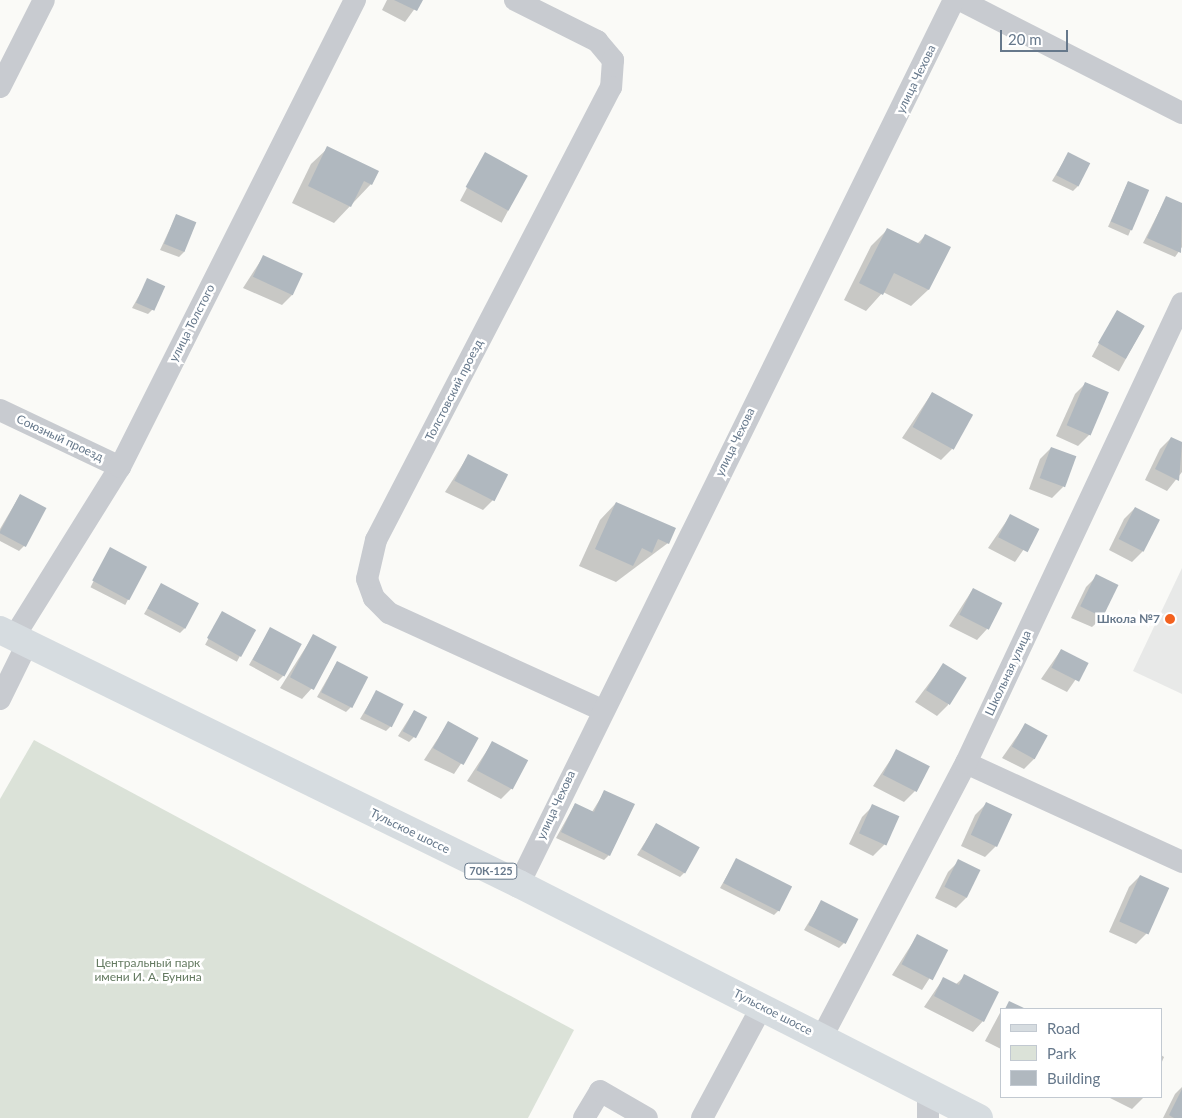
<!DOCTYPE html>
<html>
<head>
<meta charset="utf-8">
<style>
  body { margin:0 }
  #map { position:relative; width:1182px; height:1118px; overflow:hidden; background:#fafaf7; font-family:Lato,sans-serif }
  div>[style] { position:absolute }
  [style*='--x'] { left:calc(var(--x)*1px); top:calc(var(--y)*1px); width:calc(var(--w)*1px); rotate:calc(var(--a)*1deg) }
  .built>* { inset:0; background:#e8e9e8 }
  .green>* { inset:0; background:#dbe2d8 }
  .shadow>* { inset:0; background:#0003; transform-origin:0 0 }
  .building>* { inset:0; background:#b0b8bf; transform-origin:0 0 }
  .minor>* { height:22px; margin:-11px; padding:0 11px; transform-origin:11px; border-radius:11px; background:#c8cbd0 }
  .major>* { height:28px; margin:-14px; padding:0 14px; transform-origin:14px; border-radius:14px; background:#d6dce0 }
  .dots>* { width:14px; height:14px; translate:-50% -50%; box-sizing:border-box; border:2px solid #fff; border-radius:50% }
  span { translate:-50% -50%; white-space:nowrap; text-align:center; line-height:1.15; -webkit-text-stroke:5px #fff; paint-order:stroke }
  .shield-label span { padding:1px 4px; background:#fff; border:1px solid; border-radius:4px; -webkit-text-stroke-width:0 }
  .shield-label { font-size:11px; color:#66788b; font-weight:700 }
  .street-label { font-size:12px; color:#66788b }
  .poi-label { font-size:12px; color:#66788b; font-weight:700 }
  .right { translate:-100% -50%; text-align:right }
  .park-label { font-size:12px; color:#657b62 }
  .legend { position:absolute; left:1000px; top:1008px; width:162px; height:90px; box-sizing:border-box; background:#fff; border:1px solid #c2c9d1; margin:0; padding:6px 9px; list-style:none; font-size:15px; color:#66788b }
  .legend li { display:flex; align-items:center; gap:10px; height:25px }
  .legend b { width:25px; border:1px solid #c2c9d1 }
  .scale { position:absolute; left:1000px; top:30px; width:68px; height:22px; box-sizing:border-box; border:2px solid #66788b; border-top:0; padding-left:6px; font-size:15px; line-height:18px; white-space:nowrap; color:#66788b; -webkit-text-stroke:4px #fff; paint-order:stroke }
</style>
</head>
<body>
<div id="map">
  <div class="built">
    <div style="clip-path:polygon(1182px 568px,1182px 694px,1133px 671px)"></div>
  </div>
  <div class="green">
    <div style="clip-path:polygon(34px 740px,574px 1030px,528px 1118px,0 1118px,0 799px)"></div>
  </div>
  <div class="shadow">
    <div style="clip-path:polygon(387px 0,421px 0,405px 22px,382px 10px)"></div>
    <div style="clip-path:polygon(328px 148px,371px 184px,334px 223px,292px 203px,311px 164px)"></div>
    <div style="left:485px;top:154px;width:47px;height:53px;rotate:28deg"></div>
    <div style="clip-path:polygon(1068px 154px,1078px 186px,1073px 191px,1052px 181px)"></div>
    <div style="left:1128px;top:182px;width:22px;height:49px;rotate:24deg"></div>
    <div style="clip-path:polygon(1166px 198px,1182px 205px,1182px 247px,1175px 257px,1143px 243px)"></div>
    <div style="clip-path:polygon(176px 216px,184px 252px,179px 257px,160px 250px)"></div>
    <div style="clip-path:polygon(888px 229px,917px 244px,925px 236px,949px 248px,928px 290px,911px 306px,883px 292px,866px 311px,844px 300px,871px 246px)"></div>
    <div style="clip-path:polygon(263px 257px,293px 294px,282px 305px,243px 288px)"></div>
    <div style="clip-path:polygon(148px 280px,153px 309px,148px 314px,132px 308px)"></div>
    <div style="left:1117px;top:311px;width:31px;height:52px;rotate:29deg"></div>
    <div style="clip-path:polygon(1086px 383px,1107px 393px,1089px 435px,1078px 446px,1056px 436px,1075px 394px)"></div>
    <div style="clip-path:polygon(932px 393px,952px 449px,941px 460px,902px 438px)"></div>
    <div style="clip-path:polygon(1171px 438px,1182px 443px,1182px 472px,1167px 491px,1145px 480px,1160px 449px)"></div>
    <div style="clip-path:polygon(1051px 448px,1063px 487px,1052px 498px,1029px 489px,1040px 459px)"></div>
    <div style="clip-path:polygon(468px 456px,494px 499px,483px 510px,445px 492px)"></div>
    <div style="clip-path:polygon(20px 495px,24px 546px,19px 551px,0 541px,0 529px)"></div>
    <div style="clip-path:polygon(616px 503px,668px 543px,616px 582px,579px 566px,600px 520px)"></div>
    <div style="clip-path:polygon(1135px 508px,1143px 551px,1132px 562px,1109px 550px,1124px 519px)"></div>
    <div style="clip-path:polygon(1010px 516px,1037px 530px,1015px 562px,988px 548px)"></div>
    <div style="left:110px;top:549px;width:39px;height:43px;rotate:27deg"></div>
    <div style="clip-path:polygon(1097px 576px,1103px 617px,1092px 627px,1071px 618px,1086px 587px)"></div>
    <div style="clip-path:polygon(161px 585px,185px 628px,180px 633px,144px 614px)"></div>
    <div style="clip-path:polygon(973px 589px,987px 629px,977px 640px,949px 626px)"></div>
    <div style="left:222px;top:613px;width:36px;height:36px;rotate:28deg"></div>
    <div style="clip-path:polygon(270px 629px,283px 676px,278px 681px,249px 665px)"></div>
    <div style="clip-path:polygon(313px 636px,312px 688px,302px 699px,280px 688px)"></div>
    <div style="clip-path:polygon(1061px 650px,1087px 663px,1067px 692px,1041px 679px)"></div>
    <div style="clip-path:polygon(337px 662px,351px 707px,346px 712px,317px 697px)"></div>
    <div style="clip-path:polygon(943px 665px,948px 705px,937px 716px,915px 702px)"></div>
    <div style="clip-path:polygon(376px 692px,391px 726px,386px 731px,360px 719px)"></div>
    <div style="clip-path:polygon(414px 711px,414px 737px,409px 742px,398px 736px)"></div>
    <div style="clip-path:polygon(448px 723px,478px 738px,454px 774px,424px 760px)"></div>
    <div style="clip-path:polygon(1025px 725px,1035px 758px,1024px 769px,1002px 758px)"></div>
    <div style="clip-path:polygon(492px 743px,512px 788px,501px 799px,467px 781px)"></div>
    <div style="clip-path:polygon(897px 750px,915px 791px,904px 802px,873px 786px)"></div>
    <div style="clip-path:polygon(605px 791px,609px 855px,604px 860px,556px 838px,575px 804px,592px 812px)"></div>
    <div style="clip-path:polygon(986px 804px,996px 846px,985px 857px,961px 846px,975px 815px)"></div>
    <div style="clip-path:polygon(873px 806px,897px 817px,884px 845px,873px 856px,849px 844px,862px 817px)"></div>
    <div style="clip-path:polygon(656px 825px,685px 872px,680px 877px,637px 855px)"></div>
    <div style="clip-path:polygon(736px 860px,779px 910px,774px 915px,720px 888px)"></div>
    <div style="clip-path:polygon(959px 861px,967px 897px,956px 908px,935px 898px,948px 872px)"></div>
    <div style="clip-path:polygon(1140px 876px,1167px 888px,1147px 933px,1136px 944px,1109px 932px,1129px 887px)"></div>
    <div style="clip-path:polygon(821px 902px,844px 943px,839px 948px,804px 930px)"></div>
    <div style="clip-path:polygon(917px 936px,947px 951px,922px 990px,892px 975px)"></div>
    <div style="clip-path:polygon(965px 976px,983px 1021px,973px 1032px,924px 1007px,943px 979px,955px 985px)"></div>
    <div style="clip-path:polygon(1001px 1011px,1001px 1049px,985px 1041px)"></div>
    <div style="clip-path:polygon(1161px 1055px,1164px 1057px,1161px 1064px)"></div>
    <div style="clip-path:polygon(1182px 1087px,1182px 1118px,1163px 1118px,1175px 1094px)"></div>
    <div style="clip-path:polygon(1108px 1097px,1144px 1097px,1132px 1109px)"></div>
  </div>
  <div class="building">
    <div style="clip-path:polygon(394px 0,423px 0,417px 11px)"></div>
    <div style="clip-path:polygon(327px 146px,379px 171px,372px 185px,364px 181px,351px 207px,308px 186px)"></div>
    <div style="left:485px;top:152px;width:49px;height:40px;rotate:29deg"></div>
    <div style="left:1068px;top:152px;width:25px;height:26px;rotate:27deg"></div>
    <div style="left:1128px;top:181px;width:23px;height:44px;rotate:23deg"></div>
    <div style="clip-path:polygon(1166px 196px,1182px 203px,1181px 253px,1147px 238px)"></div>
    <div style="left:176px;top:214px;width:22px;height:32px;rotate:22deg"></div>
    <div style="clip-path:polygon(887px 228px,920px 244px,925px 234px,951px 247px,929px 290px,894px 273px,883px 295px,859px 283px)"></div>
    <div style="left:263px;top:255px;width:44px;height:24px;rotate:25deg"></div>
    <div style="left:147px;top:278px;width:20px;height:27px;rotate:24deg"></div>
    <div style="left:1117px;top:310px;width:32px;height:38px;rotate:30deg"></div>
    <div style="left:1085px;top:382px;width:26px;height:47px;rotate:23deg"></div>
    <div style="left:932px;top:392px;width:47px;height:40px;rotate:29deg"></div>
    <div style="clip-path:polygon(1171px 437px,1182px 442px,1179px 481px,1155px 469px)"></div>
    <div style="left:1051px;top:447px;width:27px;height:33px;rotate:20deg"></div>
    <div style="left:468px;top:454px;width:45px;height:30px;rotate:27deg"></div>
    <div style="left:20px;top:494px;width:30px;height:44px;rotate:28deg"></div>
    <div style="clip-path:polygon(616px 502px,676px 528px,669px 544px,658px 539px,652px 553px,642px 548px,633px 566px,595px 549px)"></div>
    <div style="left:1135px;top:507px;width:28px;height:36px;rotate:27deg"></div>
    <div style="left:1010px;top:514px;width:33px;height:26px;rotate:27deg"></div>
    <div style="left:110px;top:547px;width:42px;height:38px;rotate:28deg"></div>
    <div style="left:1096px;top:574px;width:25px;height:36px;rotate:26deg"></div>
    <div style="left:161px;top:583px;width:43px;height:29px;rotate:28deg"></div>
    <div style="left:973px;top:588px;width:33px;height:30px;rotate:27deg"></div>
    <div style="left:222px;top:611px;width:39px;height:31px;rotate:29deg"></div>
    <div style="left:270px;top:627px;width:36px;height:37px;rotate:28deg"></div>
    <div style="left:313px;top:634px;width:27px;height:49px;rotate:28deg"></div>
    <div style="left:1061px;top:649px;width:31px;height:21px;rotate:27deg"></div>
    <div style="left:337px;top:661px;width:35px;height:35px;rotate:27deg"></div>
    <div style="left:943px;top:663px;width:28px;height:32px;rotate:32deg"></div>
    <div style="left:376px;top:690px;width:31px;height:26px;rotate:27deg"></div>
    <div style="left:414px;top:710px;width:15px;height:24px;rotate:28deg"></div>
    <div style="left:448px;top:721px;width:35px;height:31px;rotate:29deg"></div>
    <div style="left:1025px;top:723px;width:26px;height:27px;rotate:29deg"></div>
    <div style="left:492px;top:741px;width:41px;height:33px;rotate:28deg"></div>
    <div style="left:896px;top:749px;width:38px;height:29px;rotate:27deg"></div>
    <div style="clip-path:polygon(604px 790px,635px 804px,610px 856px,561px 832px,575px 803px,594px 812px)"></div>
    <div style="left:986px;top:802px;width:29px;height:36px;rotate:25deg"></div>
    <div style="left:872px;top:804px;width:30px;height:32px;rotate:24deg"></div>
    <div style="left:656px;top:823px;width:50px;height:30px;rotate:29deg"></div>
    <div style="left:736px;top:858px;width:63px;height:28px;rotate:27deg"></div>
    <div style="left:958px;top:859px;width:25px;height:31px;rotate:26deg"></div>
    <div style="left:1140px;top:875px;width:32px;height:51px;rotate:24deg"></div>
    <div style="left:821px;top:900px;width:42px;height:28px;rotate:27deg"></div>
    <div style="left:917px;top:934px;width:35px;height:34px;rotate:27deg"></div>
    <div style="clip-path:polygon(964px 974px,999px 992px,984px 1022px,934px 996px,943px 977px,959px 985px)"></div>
    <div style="clip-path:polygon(1009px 1001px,1026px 1009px,1005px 1009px)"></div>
    <div style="clip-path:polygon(1182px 1089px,1182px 1118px,1174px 1118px,1169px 1115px)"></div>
  </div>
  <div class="minor">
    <div style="--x:515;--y:0;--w:92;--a:26.6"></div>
    <div style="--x:597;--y:41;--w:25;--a:50"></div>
    <div style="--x:613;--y:60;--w:27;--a:94"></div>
    <div style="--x:611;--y:87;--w:510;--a:117.42"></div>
    <div style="--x:376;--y:540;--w:40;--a:103"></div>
    <div style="--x:367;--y:579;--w:20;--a:70"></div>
    <div style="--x:374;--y:598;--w:21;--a:45"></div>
    <div style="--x:389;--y:613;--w:234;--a:24.5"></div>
    <div style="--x:960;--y:0;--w:249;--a:27"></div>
    <div style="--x:0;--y:87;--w:97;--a:-63.2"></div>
    <div style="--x:0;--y:410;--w:133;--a:25.4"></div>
    <div style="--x:14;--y:637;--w:200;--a:-58.1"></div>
    <div style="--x:120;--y:467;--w:523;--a:-63.29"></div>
    <div style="--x:0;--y:699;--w:61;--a:-63.9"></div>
    <div style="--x:966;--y:763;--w:238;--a:24.6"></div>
    <div style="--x:519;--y:884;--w:985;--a:-63.8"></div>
    <div style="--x:822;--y:1037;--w:310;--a:-62.3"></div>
    <div style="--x:966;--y:763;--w:508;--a:-64.85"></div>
    <div style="--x:928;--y:1092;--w:26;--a:90"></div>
    <div style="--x:584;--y:1118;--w:31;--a:-59"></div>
    <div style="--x:600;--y:1091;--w:54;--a:29.9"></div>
    <div style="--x:702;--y:1118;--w:127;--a:-61.8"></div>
  </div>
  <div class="major">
    <div style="--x:0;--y:630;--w:578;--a:26.08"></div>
    <div style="--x:519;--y:884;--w:516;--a:26.96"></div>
  </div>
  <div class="dots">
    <div style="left:1170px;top:619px;background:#f3611e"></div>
  </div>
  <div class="shield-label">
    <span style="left:491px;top:871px">70К-125</span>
  </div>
  <div class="street-label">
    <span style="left:916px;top:79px;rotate:-64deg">улица Чехова</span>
    <span style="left:192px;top:323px;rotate:-63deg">улица Толстого</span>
    <span style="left:454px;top:390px;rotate:-63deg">Толстовский проезд</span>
    <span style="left:60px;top:438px;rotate:25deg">Союзный проезд</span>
    <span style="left:735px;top:442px;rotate:-64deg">улица Чехова</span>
    <span style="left:1008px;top:673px;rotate:-65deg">Школьная улица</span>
    <span style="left:556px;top:805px;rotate:-65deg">улица Чехова</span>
    <span style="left:410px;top:831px;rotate:26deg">Тульское шоссе</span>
    <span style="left:773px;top:1012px;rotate:27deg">Тульское шоссе</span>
  </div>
  <div class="poi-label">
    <span class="right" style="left:1160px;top:619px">Школа №7</span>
  </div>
  <div class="park-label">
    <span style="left:148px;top:970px">Центральный парк<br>имени И. А. Бунина</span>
  </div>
  <ul class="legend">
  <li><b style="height:6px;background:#d6dce0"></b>Road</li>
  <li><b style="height:14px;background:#dbe2d8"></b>Park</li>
  <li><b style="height:14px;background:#b0b8bf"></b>Building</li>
  </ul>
  <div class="scale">20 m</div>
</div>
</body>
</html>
